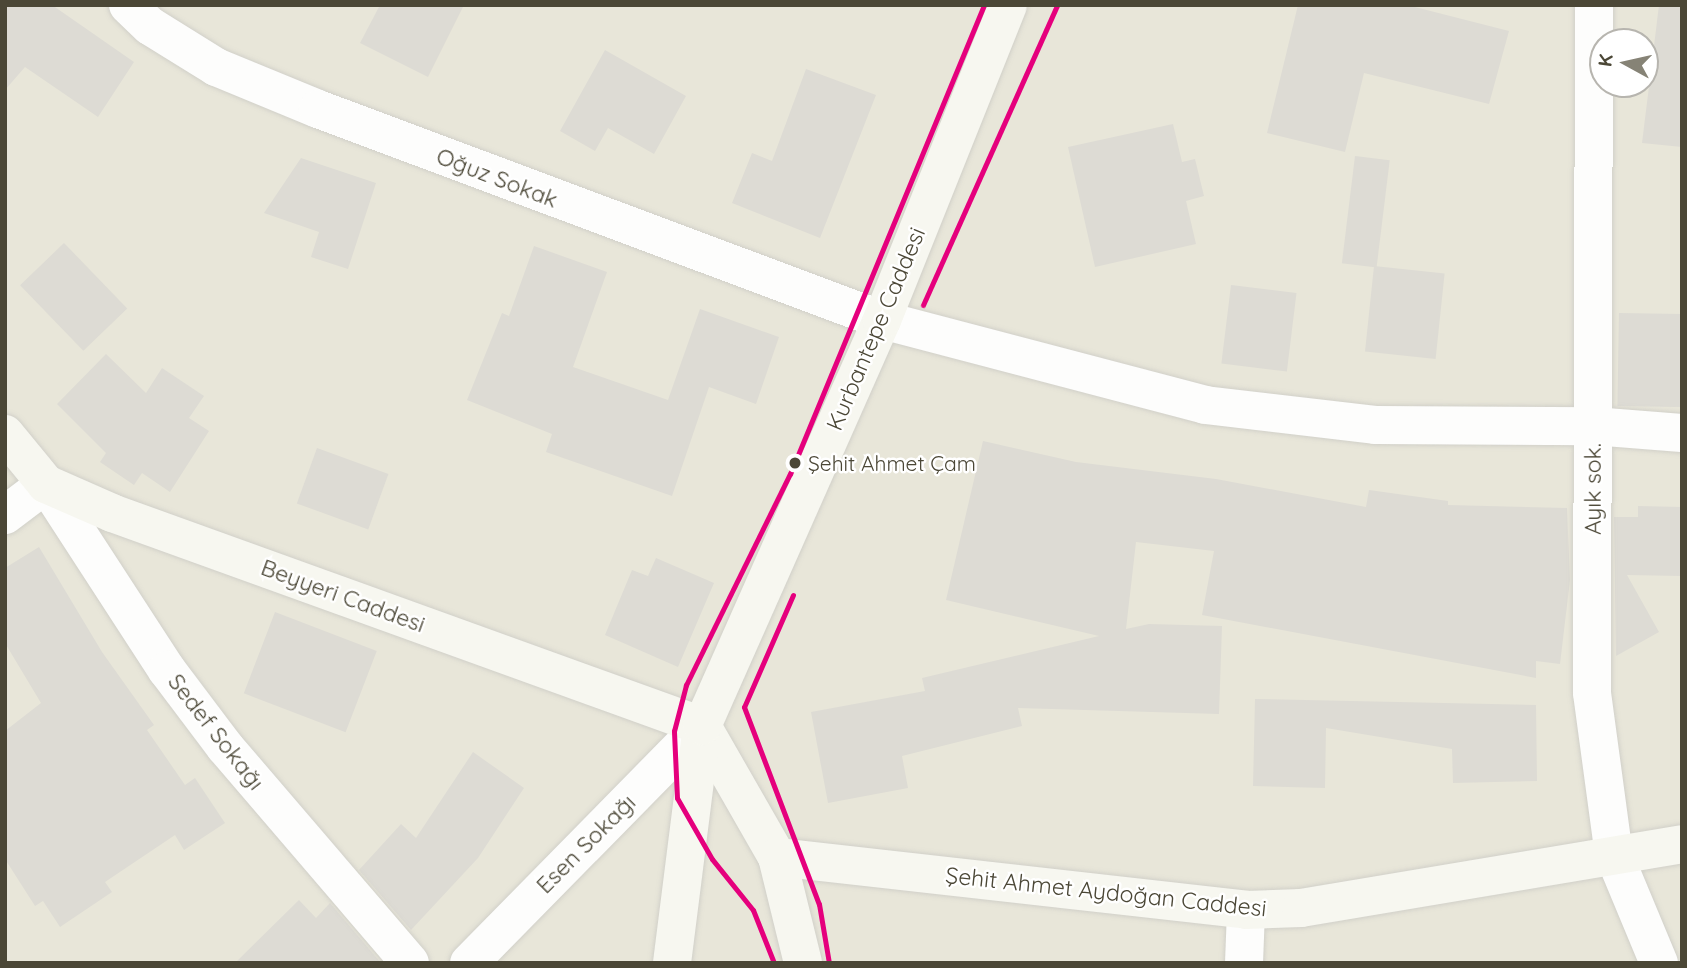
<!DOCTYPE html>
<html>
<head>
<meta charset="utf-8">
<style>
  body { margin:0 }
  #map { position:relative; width:1687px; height:968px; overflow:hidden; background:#f3f2ec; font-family:Quicksand,sans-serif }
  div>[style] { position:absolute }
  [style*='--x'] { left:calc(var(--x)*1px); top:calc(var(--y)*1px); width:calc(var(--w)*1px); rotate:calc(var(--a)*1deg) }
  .residential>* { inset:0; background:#e8e6d9 }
  .building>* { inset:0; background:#dddbd4; transform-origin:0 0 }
  .roads { filter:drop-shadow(0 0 2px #d1d0c9) drop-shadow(0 0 2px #d1d0c9) }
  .street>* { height:38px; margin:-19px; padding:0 19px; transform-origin:19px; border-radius:19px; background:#fdfdfc }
  .secondary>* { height:38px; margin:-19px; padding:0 19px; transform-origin:19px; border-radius:19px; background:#f7f7f0 }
  .bus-1>* { height:5px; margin:-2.5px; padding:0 2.5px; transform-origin:2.5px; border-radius:2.5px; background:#e5007d }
  .dots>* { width:19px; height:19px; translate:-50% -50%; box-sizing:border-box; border:4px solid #fff; border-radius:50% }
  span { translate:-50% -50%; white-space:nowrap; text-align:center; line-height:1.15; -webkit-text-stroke:5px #fff; paint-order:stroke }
  .bus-label { font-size:21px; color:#4b4736 }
  .left { translate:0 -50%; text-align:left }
  .street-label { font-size:23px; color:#4b4736 }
  .frame { position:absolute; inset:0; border:7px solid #4b4736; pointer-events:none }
  .north { position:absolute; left:1589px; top:28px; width:70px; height:70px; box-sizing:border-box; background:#fff; border:2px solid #b7b5af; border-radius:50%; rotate:278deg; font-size:19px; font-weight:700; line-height:28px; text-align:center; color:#4b4736 }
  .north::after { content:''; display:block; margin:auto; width:24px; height:32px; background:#868376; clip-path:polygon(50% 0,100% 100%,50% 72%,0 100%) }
</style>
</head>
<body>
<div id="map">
  <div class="residential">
    <div style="clip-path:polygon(evenodd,5px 5px,1682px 5px,1682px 963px,5px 963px,5px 5px,1603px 42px,1645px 42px,1645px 84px,1603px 84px,1603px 42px)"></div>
  </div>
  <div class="building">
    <div style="clip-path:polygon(5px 5px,52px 5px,134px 62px,98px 117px,25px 67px,5px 90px)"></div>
    <div style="clip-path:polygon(380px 5px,464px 5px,428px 77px,360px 43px)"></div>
    <div style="clip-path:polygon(1298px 5px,1407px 5px,1509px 31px,1489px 104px,1364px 73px,1345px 152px,1267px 133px)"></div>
    <div style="clip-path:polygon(1659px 5px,1682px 5px,1682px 147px,1642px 143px)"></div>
    <div style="clip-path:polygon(605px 50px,686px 96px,654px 154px,608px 128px,595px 151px,560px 131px)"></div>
    <div style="clip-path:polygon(806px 69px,876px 95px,820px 238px,732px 203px,752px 153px,772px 161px)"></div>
    <div style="clip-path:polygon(1173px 124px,1182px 162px,1195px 159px,1204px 196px,1186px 201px,1196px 244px,1095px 267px,1068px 147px)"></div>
    <div style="left:1355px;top:156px;width:35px;height:108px;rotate:7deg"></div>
    <div style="clip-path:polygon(301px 158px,376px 183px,348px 269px,311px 257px,319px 232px,264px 213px)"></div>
    <div style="left:64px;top:243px;width:91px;height:61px;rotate:46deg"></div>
    <div style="clip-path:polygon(534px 246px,607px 272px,573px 367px,668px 400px,700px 309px,779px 337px,756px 404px,709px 387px,672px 496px,546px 452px,552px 434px,467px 400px,502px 313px,509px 316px)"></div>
    <div style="left:1374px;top:266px;width:71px;height:86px;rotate:6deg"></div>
    <div style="left:1231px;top:285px;width:66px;height:79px;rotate:7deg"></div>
    <div style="left:1619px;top:313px;width:63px;height:93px;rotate:1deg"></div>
    <div style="clip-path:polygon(106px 354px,146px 393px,162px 368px,204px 396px,189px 418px,209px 431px,170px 492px,142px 473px,134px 485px,100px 462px,106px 453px,57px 404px)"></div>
    <div style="clip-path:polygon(983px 441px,1076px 462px,1216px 479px,1366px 507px,1369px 490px,1448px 501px,1448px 505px,1567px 508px,1570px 580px,1560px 664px,1536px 661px,1536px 678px,1202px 615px,1214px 551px,1136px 542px,1126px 629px,1149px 624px,1222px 626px,1219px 714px,1018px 708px,1022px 726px,902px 756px,908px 788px,828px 803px,811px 712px,925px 691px,922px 678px,1099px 636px,946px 600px)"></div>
    <div style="left:317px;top:448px;width:76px;height:59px;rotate:20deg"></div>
    <div style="clip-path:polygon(1638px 506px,1682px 507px,1682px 576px,1627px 575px,1659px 632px,1616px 656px,1614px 517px,1638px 517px)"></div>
    <div style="clip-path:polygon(39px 547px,102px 652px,154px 725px,147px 730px,185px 785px,195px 778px,225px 823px,184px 850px,175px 835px,105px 882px,112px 892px,60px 927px,43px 901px,35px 906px,5px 859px,5px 731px,41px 703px,5px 643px,5px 568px)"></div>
    <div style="clip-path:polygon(656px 558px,714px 583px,678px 667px,605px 635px,632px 570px,648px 576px)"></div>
    <div style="left:275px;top:612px;width:109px;height:87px;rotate:21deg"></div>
    <div style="clip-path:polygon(1255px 699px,1536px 705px,1537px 781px,1453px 783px,1452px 749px,1326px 728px,1325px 788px,1253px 786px)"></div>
    <div style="clip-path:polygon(473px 752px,524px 788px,478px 858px,411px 930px,359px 870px,401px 824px,416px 838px)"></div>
    <div style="clip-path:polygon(299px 900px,316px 918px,330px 903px,381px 963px,235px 963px)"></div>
  </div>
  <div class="roads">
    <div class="street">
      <div style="--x:128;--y:5;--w:30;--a:44"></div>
      <div style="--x:150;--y:26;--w:78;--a:31.8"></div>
      <div style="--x:216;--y:67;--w:110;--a:22.4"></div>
      <div style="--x:318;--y:109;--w:602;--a:20.51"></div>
      <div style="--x:882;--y:320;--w:334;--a:14.7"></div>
      <div style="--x:1205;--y:405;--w:171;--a:6.7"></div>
      <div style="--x:1375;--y:425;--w:218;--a:0.3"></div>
      <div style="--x:1593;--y:426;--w:89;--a:4.5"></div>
      <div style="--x:1594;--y:5;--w:688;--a:90.17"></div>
      <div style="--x:1592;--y:693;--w:163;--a:82.3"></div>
      <div style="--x:1614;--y:855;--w:117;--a:67.4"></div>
      <div style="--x:5;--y:515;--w:51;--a:-37.1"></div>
      <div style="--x:46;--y:484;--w:222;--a:57"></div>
      <div style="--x:167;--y:670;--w:96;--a:53"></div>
      <div style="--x:225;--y:747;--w:284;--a:49.4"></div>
      <div style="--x:469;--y:963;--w:332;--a:-45.5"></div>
      <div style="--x:1244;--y:963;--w:53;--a:-87.8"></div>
    </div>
    <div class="secondary">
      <div style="--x:5;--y:434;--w:65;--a:50.6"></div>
      <div style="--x:46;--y:484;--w:72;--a:23.7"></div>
      <div style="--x:112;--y:513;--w:627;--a:19.85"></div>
      <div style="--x:702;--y:726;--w:151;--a:60.2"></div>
      <div style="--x:777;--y:857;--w:109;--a:76.2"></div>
      <div style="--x:777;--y:857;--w:472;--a:6.4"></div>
      <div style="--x:1246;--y:910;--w:55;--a:-2.1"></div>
      <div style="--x:1301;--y:908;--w:386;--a:-9.5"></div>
      <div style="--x:672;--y:963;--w:239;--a:-82.8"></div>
      <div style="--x:702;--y:726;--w:444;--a:-66.1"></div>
      <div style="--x:882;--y:320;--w:339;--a:-68.2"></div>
    </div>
  </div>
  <div class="bus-1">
    <div style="--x:923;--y:305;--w:329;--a:-65.9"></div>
    <div style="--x:793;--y:595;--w:122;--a:113.6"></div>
    <div style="--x:744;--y:707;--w:211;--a:69.2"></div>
    <div style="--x:819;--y:904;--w:60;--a:80.4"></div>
    <div style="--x:774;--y:963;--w:57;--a:-111.6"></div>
    <div style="--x:753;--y:910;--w:65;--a:-128.8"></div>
    <div style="--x:712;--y:859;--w:70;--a:-119.8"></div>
    <div style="--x:677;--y:798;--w:67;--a:-92.6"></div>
    <div style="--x:674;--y:731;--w:48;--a:-75.4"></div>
    <div style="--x:686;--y:685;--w:235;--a:-63.8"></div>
    <div style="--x:790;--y:474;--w:508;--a:-67.53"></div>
  </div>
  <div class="dots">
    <div style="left:795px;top:463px;background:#4b4736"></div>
  </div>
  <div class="bus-label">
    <span class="left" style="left:808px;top:463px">Şehit Ahmet Çam</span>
  </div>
  <div class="street-label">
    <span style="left:497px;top:178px;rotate:21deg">Oğuz Sokak</span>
    <span style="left:876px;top:329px;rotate:-67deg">Kurbantepe Caddesi</span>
    <span style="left:1593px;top:489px;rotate:-90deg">Ayık sok.</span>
    <span style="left:343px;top:596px;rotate:20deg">Beyyeri Caddesi</span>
    <span style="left:216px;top:732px;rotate:52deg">Sedef Sokağı</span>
    <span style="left:586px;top:844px;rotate:-45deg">Esen Sokağı</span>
    <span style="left:1106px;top:892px;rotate:6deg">Şehit Ahmet Aydoğan Caddesi</span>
  </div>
  <div class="frame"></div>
  <div class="north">K</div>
</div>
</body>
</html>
